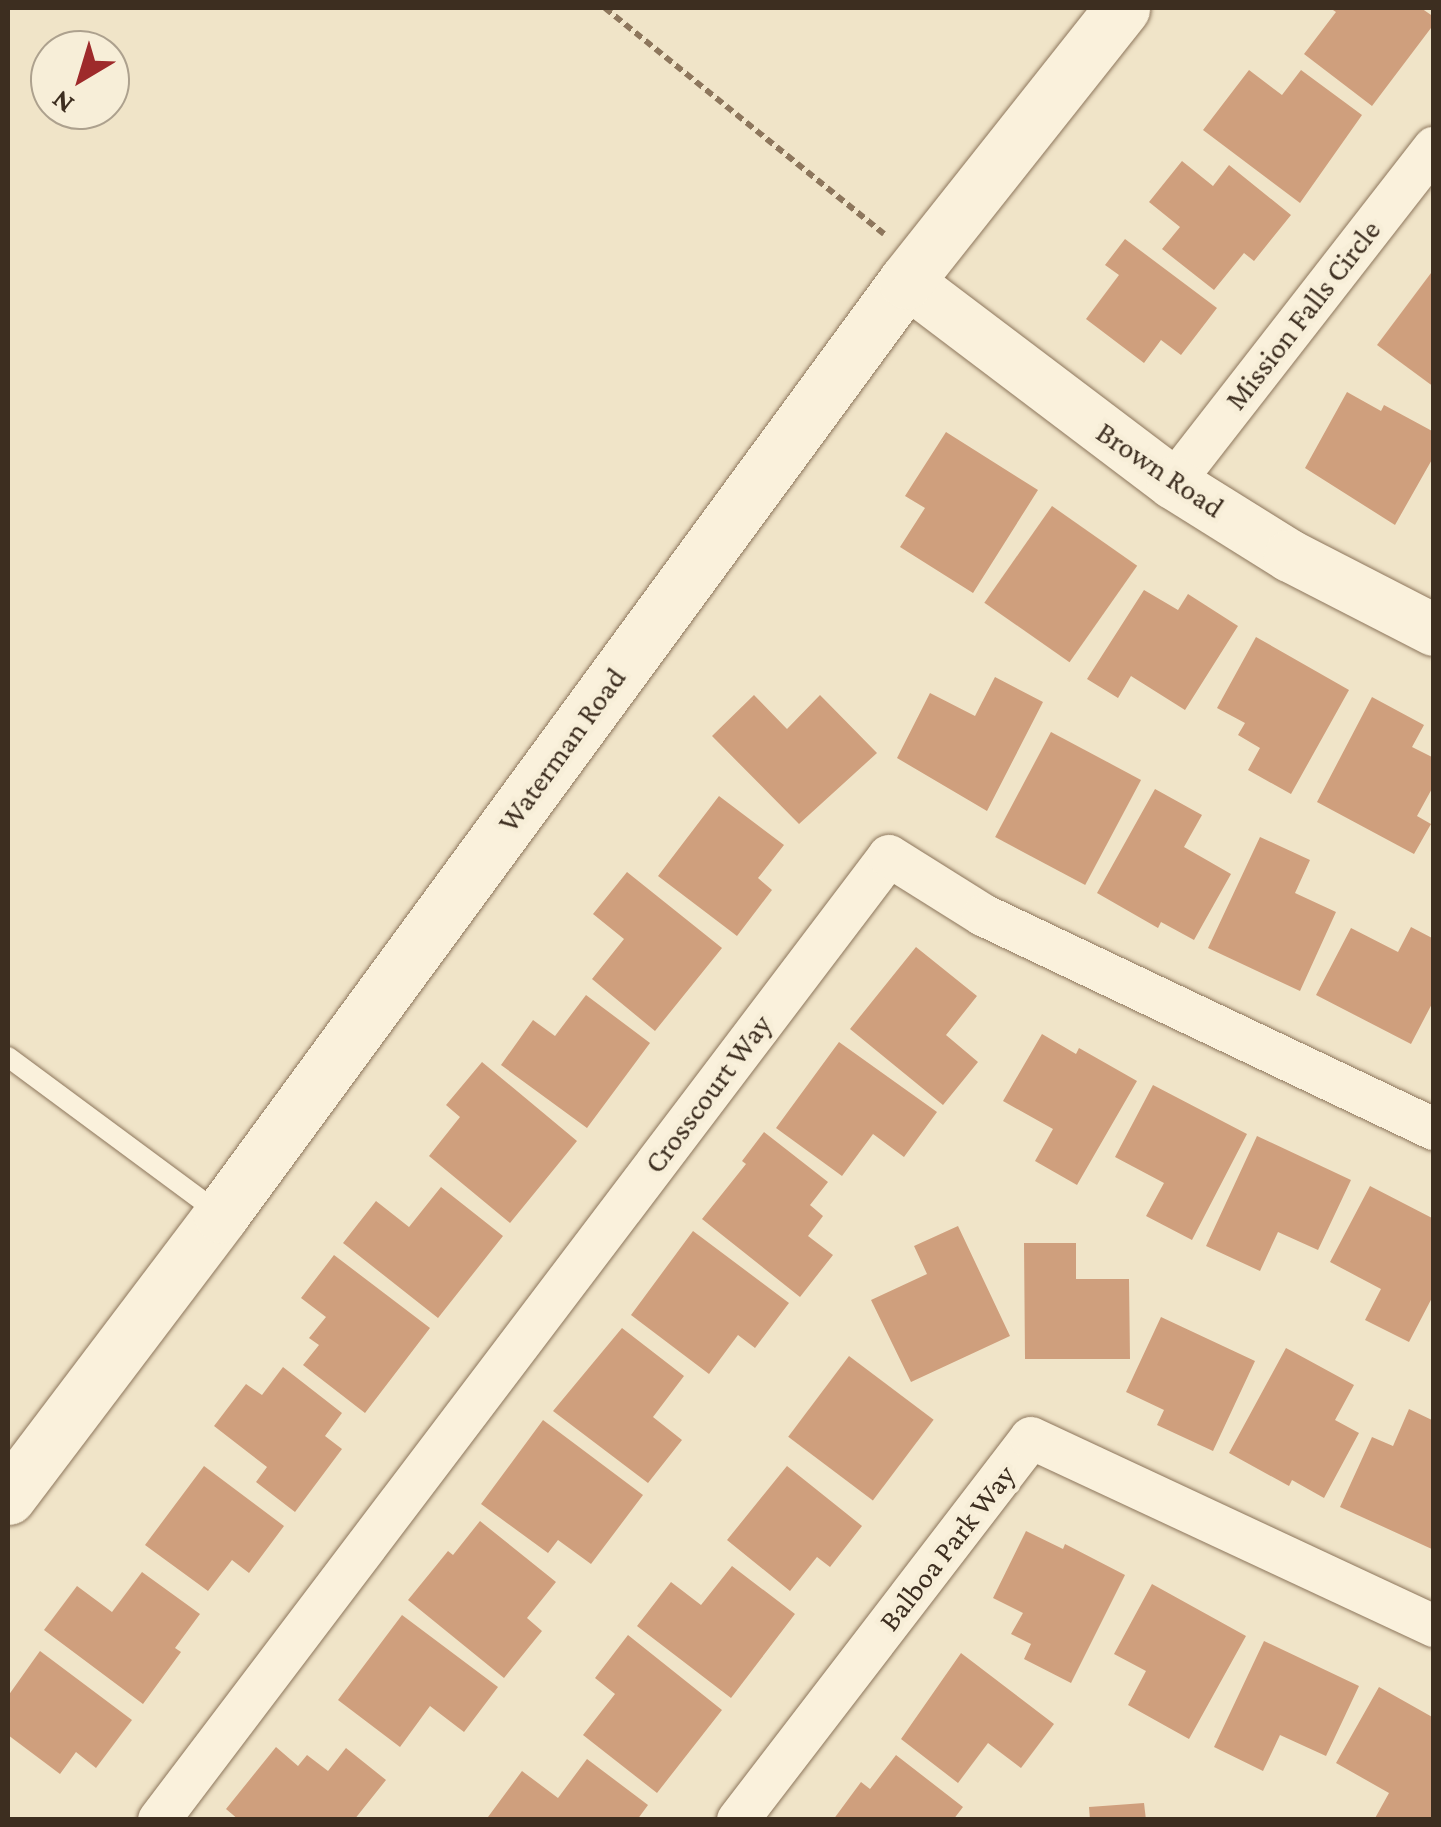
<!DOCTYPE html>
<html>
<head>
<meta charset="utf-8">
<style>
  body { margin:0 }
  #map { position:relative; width:1441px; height:1827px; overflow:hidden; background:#f0e4c8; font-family:"Crimson Pro",serif }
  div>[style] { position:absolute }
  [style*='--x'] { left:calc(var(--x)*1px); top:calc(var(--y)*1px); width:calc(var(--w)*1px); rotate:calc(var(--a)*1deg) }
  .building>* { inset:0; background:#cf9f7d; transform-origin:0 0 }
  .path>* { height:6px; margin-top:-3px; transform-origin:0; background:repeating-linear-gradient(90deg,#8d765c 0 8px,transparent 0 13px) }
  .roads { filter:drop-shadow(0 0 2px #8d765c) drop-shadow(0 0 2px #8d765c) }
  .service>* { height:20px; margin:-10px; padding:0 10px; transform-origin:10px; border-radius:10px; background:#faf1dc }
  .minor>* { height:42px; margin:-21px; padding:0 21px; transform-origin:21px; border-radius:21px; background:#faf1dc }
  .tertiary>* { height:52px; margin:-26px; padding:0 26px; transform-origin:26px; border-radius:26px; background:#faf1dc }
  .secondary>* { height:55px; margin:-27.5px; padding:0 27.5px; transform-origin:27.5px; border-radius:27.5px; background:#faf1dc }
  span { translate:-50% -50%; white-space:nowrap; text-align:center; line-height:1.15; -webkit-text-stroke:9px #f7eed8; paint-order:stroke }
  .street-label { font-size:30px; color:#3d2e20 }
  .frame { position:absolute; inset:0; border:10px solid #3d2e20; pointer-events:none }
  .north { position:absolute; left:30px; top:30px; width:100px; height:100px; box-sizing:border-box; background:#f7eed8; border:2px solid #ada18e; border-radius:50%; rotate:218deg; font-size:28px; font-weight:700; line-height:40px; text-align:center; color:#3d2e20 }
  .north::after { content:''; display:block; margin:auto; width:35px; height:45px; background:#9e2a2b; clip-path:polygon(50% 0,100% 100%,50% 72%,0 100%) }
</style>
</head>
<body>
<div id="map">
  <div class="building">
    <div style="clip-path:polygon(1330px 8px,1421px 8px,1434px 17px,1434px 24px,1372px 106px,1304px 54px,1336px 12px)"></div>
    <div style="clip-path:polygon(1249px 70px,1282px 95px,1301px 70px,1362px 115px,1300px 203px,1203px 130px)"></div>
    <div style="clip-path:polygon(1182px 161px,1213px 186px,1229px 165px,1291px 215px,1254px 261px,1244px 253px,1214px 290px,1162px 249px,1180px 227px,1149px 202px)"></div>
    <div style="clip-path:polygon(1125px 239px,1217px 308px,1181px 355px,1161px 340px,1144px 363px,1086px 319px,1119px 275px,1105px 265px)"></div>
    <div style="clip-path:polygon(1434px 269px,1434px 387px,1377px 345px)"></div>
    <div style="clip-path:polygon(1347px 392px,1381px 411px,1384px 405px,1434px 432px,1434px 456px,1395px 525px,1305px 468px)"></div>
    <div style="clip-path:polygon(946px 432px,1038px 490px,973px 593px,900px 547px,925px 508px,905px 496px)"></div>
    <div style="left:1052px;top:506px;width:104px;height:118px;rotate:35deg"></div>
    <div style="clip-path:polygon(1144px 590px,1178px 610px,1188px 594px,1238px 626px,1185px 710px,1131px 676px,1118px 698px,1087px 679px)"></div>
    <div style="clip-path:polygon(1256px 637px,1349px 690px,1291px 794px,1248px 770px,1260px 748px,1238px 735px,1245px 723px,1217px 708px)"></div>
    <div style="clip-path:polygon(995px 677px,1043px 702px,987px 811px,897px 758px,930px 693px,975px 716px)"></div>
    <div style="clip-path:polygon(754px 695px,787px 729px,820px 695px,877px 753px,799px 824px,712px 736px)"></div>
    <div style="clip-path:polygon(1372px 697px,1424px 725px,1412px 747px,1434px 758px,1434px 785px,1417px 816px,1431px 824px,1414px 854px,1317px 802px)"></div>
    <div style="left:1051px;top:732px;width:102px;height:119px;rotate:28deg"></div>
    <div style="clip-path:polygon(1155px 789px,1202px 815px,1184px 847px,1231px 874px,1194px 940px,1161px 922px,1158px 928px,1097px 893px)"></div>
    <div style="clip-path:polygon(719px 796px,784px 845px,758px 878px,772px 890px,737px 936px,658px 876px)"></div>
    <div style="clip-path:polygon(1260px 837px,1310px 860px,1295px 893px,1336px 912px,1300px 991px,1208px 948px)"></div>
    <div style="clip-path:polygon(627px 872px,722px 948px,655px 1031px,592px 979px,624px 939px,593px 914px)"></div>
    <div style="clip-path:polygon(1411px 927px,1434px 939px,1434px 1000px,1411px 1044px,1316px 995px,1351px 928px,1398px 952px)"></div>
    <div style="clip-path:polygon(916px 947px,977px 996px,946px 1035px,978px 1062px,943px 1105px,850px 1029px)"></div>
    <div style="clip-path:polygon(586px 995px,650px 1043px,587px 1128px,501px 1065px,533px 1020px,555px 1036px)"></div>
    <div style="clip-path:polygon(1042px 1034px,1076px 1054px,1079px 1048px,1137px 1081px,1077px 1185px,1035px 1161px,1053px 1129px,1003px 1101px)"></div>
    <div style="clip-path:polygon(839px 1042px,937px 1112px,904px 1157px,873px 1134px,842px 1176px,776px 1128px)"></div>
    <div style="clip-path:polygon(482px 1062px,577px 1141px,510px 1223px,429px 1156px,460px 1117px,446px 1105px)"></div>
    <div style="clip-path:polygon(1153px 1085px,1247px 1134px,1192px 1240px,1146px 1216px,1164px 1183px,1115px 1157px)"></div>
    <div style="clip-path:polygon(764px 1132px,828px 1182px,810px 1205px,823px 1216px,808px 1236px,833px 1255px,800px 1297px,702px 1219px,746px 1164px,742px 1161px)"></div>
    <div style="clip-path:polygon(1257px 1136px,1351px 1180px,1318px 1250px,1278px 1232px,1260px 1271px,1206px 1246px)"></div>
    <div style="clip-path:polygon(1370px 1186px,1434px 1219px,1434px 1294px,1409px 1342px,1365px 1320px,1381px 1289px,1330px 1262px)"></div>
    <div style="clip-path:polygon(441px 1187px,503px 1236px,438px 1318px,343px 1243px,376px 1201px,409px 1227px)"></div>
    <div style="clip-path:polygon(958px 1226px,1010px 1336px,911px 1382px,871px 1300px,927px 1274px,914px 1246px)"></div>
    <div style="clip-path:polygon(693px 1231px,789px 1303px,755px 1348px,738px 1335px,709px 1374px,631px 1315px)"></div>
    <div style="clip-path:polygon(1024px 1243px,1076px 1243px,1076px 1279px,1129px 1279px,1130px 1359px,1025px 1359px)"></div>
    <div style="clip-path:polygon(334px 1255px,430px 1328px,365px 1413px,303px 1365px,319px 1345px,309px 1338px,326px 1317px,301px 1298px)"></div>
    <div style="clip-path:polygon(1161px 1317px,1255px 1361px,1213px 1451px,1157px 1425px,1164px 1410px,1126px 1392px)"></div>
    <div style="clip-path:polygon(622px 1328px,684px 1376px,653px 1417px,682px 1440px,648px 1483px,553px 1411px)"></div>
    <div style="clip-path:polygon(1286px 1348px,1354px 1385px,1335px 1420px,1359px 1433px,1324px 1498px,1292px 1480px,1289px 1486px,1229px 1453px)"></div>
    <div style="left:849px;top:1356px;width:106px;height:101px;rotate:37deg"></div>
    <div style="clip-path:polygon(283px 1367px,342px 1413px,325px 1436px,342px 1449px,295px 1512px,256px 1482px,267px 1467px,214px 1426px,246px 1384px,262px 1395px)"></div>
    <div style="clip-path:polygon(1409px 1409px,1434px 1421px,1434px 1550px,1340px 1507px,1372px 1437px,1393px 1446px)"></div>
    <div style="clip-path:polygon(543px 1420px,643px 1495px,591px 1564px,558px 1540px,548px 1553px,481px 1504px)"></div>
    <div style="clip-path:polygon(204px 1466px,284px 1526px,249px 1573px,232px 1560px,208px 1591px,145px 1545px)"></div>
    <div style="clip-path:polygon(787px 1466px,862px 1526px,830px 1567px,817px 1557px,790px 1591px,727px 1540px)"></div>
    <div style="clip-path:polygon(480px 1521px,556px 1582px,527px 1618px,542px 1631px,504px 1678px,408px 1600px,448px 1551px,453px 1555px)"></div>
    <div style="clip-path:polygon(1026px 1531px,1063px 1549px,1065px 1544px,1125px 1575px,1071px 1683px,1024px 1659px,1031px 1644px,1011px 1634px,1023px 1613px,993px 1598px)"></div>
    <div style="clip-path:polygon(732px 1566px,795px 1614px,731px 1698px,637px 1626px,671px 1582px,701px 1605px)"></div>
    <div style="clip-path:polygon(142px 1572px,200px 1614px,175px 1648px,181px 1652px,143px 1704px,44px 1630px,77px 1586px,112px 1612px)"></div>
    <div style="clip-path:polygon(1152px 1584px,1246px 1636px,1189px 1739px,1128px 1705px,1146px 1671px,1114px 1654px)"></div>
    <div style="clip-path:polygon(402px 1615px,498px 1687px,464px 1732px,430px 1706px,400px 1747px,338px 1700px)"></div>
    <div style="clip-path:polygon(628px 1635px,722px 1710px,657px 1793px,583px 1735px,615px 1694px,595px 1678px)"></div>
    <div style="clip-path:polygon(1264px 1641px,1359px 1686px,1326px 1756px,1280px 1735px,1263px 1771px,1214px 1747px)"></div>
    <div style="clip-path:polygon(40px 1651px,132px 1720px,96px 1768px,76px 1752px,60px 1774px,8px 1735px,8px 1696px)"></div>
    <div style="clip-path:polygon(961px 1653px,1054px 1724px,1021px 1768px,988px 1743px,958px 1783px,901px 1739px)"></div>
    <div style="clip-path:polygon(1379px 1687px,1434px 1718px,1434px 1812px,1429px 1820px,1374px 1820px,1389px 1793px,1336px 1763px)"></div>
    <div style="clip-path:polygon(276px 1747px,298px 1766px,307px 1755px,328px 1771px,346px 1748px,386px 1780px,354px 1820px,239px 1820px,226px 1809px)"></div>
    <div style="clip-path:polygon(896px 1755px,963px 1807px,953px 1820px,833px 1820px,861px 1782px,870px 1789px)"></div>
    <div style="clip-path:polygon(587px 1759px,648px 1805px,637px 1820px,488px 1817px,522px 1771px,558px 1798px)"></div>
    <div style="clip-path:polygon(1144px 1803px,1146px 1820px,1090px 1820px,1089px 1807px)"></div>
  </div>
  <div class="path">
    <div style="--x:605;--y:8;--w:359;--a:39"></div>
  </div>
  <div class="roads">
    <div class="service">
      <div style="--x:8;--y:1057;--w:264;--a:36.5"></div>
    </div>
    <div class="minor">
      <div style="--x:1173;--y:483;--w:425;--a:-52.1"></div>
      <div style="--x:159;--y:1820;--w:1209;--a:-52.86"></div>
      <div style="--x:889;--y:856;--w:111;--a:32.1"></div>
      <div style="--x:983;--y:915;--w:499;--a:25.4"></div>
      <div style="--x:738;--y:1820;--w:481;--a:-52.5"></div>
      <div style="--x:1031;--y:1438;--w:445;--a:25"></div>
    </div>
    <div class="tertiary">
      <div style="--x:906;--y:281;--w:335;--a:37.1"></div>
      <div style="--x:1173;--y:483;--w:138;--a:32"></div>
      <div style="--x:1290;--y:556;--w:162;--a:27.2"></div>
    </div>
    <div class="secondary">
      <div style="--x:8;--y:1497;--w:353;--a:-52.9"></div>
      <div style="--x:221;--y:1215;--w:1158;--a:-53.74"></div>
      <div style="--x:906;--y:281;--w:348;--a:-51.6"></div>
    </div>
  </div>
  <div class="street-label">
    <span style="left:1303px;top:315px;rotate:-52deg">Mission Falls Circle</span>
    <span style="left:1160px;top:470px;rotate:34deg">Brown Road</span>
    <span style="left:562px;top:750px;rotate:-54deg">Waterman Road</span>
    <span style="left:708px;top:1094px;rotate:-53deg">Crosscourt Way</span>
    <span style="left:947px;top:1548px;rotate:-52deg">Balboa Park Way</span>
  </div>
  <div class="frame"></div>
  <div class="north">N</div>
</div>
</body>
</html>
